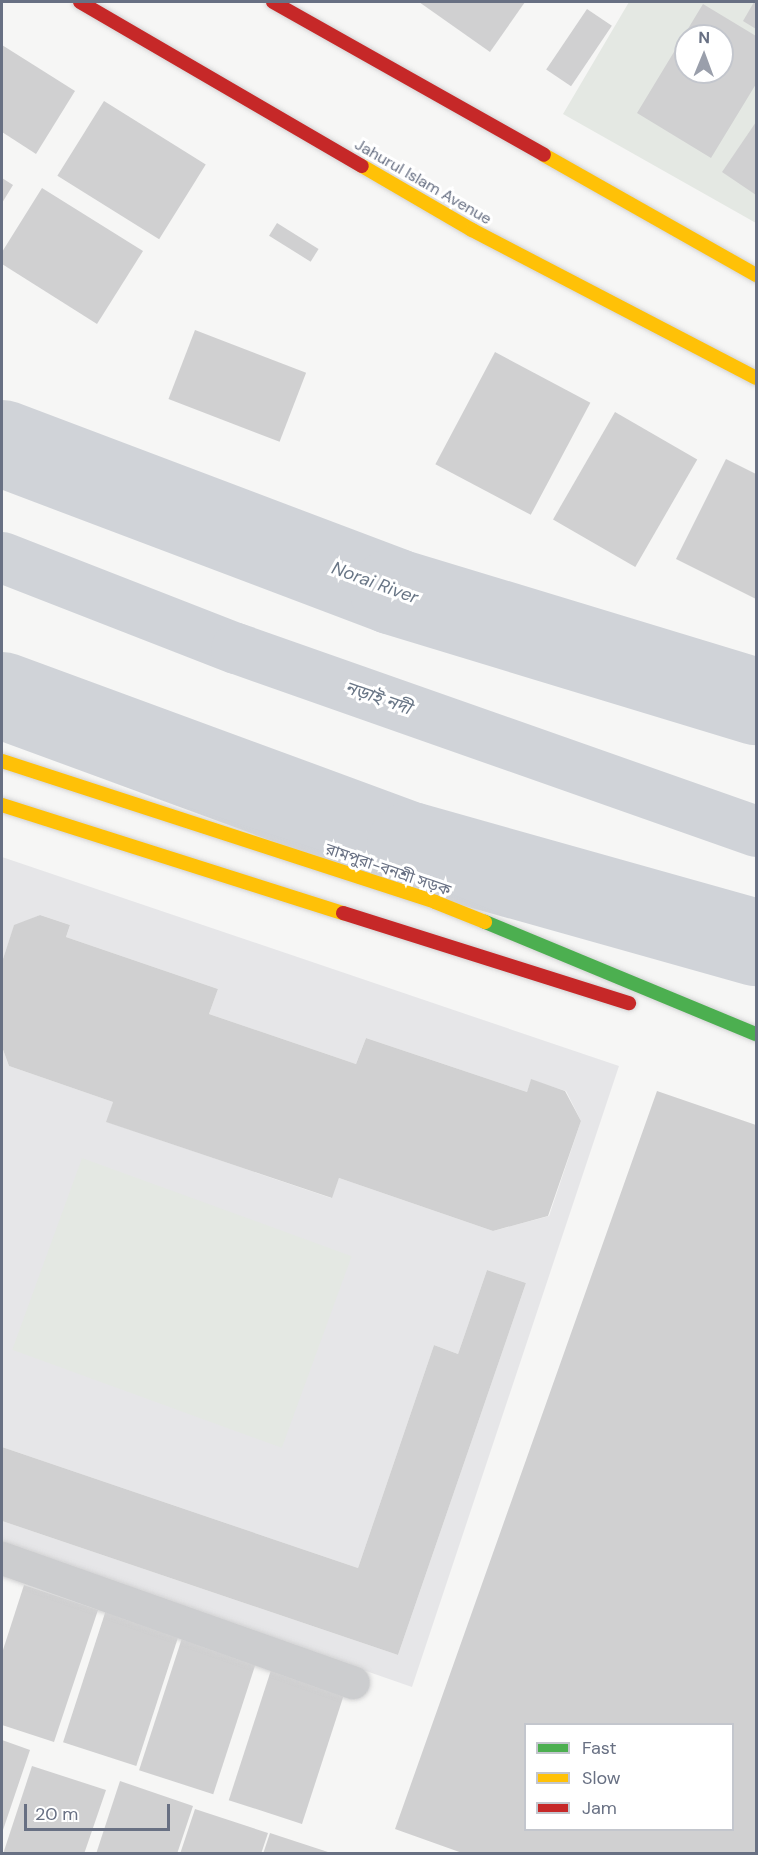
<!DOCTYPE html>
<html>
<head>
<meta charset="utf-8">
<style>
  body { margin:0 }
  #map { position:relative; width:758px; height:1855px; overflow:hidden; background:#f6f6f5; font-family:"DM Sans","Noto Sans Bengali",sans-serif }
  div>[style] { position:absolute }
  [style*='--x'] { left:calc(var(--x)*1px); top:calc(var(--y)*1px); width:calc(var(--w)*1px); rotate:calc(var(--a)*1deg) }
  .built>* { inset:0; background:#e6e6e8 }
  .green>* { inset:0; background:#e4e8e3; transform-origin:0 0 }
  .canal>* { height:51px; margin:-25.5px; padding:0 25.5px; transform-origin:25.5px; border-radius:25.5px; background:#d0d3d8 }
  .river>* { height:87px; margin:-43.5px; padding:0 43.5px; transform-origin:43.5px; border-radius:43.5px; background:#d0d3d8 }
  .building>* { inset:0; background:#d0d0d1; transform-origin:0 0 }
  .roads { filter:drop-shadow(0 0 2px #d2d2d3) drop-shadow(0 0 2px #d2d2d3) }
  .street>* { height:33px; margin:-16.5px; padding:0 16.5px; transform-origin:16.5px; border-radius:16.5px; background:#cccdcf }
  .fast>* { height:14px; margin:-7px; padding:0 7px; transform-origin:7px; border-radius:7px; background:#4caf50 }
  .slow>* { height:14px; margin:-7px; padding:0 7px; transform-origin:7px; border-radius:7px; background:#ffc107 }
  .jam>* { height:14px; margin:-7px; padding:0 7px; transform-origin:7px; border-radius:7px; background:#c62828 }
  span { translate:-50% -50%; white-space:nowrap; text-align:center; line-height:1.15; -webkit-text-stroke:6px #fff; paint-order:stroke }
  .street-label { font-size:16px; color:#687083 }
  .water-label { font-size:18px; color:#697686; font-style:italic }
  .frame { position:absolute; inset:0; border:3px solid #687083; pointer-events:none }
  .legend { position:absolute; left:524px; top:1723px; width:210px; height:108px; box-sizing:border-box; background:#fff; border:2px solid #c3c6cd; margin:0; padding:8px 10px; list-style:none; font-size:18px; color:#687083 }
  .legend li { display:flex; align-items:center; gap:12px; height:30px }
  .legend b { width:30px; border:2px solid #c3c6cd }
  .north { position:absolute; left:674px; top:24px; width:60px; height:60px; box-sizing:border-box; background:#fff; border:2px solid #c3c6cd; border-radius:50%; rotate:1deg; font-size:16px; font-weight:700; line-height:24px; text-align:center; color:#687083 }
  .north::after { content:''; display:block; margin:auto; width:21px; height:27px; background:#9a9fab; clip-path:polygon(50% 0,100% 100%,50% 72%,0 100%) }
  .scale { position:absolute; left:24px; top:1804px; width:146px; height:27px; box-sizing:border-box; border:3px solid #687083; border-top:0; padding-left:8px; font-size:18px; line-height:21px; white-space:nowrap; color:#687083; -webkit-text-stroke:4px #fff; paint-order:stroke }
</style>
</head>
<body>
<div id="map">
  <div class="built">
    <div style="clip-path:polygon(2px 857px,619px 1066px,412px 1687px,2px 1544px,2px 1521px,398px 1655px,526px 1283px,487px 1270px,458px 1354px,434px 1345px,358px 1568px,2px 1447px,2px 1047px,9px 1066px,113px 1102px,107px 1122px,331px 1198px,339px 1178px,493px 1231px,549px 1216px,581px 1121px,566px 1091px,531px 1080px,527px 1092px,366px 1038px,356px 1064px,209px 1014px,218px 989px,66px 937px,70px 925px,40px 915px,14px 926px,2px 962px)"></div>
  </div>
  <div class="green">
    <div style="clip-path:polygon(evenodd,629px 2px,756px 2px,756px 223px,563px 114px,629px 2px,686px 36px,722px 36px,722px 72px,686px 72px,686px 36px)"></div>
    <div style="left:82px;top:1158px;width:287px;height:204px;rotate:20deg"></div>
  </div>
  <div class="canal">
    <div style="--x:2;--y:557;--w:251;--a:21.3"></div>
    <div style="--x:236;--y:648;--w:551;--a:19.39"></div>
  </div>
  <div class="river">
    <div style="--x:2;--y:443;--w:418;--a:20.7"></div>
    <div style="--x:393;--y:591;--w:379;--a:16.9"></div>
    <div style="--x:2;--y:695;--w:435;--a:20.2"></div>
    <div style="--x:410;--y:845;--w:359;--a:15.7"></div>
  </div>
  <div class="building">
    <div style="clip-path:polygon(419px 2px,525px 2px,490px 52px)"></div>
    <div style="clip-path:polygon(754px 2px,756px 2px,756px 29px,743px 21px)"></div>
    <div style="clip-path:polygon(evenodd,703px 4px,756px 36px,756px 84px,711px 158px,637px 113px,703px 4px,686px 36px,722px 36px,722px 72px,686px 72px,686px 36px)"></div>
    <div style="left:587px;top:9px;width:30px;height:73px;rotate:34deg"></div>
    <div style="clip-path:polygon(2px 45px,75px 91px,36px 154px,2px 132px)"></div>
    <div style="left:104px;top:101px;width:120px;height:88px;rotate:32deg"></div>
    <div style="clip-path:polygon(756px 122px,756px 195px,722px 172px)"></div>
    <div style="clip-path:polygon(2px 178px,13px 185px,2px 203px)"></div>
    <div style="clip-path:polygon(42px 188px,143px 251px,97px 324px,2px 264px,2px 252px)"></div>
    <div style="left:277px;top:223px;width:49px;height:15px;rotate:32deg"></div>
    <div style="left:195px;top:330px;width:119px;height:74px;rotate:21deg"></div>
    <div style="left:495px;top:352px;width:108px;height:127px;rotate:28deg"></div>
    <div style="left:615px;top:412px;width:95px;height:124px;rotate:30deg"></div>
    <div style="clip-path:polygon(726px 459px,756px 474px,756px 599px,676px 559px)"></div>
    <div style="clip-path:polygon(40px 915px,70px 925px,66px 937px,218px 989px,209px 1014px,356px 1064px,366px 1038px,527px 1092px,531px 1079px,565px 1091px,581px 1121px,548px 1216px,493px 1231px,339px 1178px,332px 1198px,106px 1122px,113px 1102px,9px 1066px,2px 1047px,2px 962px,14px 925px)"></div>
    <div style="clip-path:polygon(evenodd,657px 1091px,756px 1125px,756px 1854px,465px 1854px,395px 1829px,657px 1091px,526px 1724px,732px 1724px,732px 1830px,526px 1830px,526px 1724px)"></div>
    <div style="clip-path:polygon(487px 1270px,526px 1283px,398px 1655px,2px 1521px,2px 1447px,358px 1568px,434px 1345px,458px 1354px)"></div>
    <div style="clip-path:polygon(24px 1585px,98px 1610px,54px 1742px,2px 1725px,2px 1653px)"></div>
    <div style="left:106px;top:1610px;width:77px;height:139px;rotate:18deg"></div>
    <div style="left:182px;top:1638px;width:78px;height:139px;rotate:18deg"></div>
    <div style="left:272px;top:1667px;width:77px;height:140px;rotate:18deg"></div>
    <div style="clip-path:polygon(2px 1740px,30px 1750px,2px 1833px)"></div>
    <div style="clip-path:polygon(32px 1766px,106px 1790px,84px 1854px,3px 1854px)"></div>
    <div style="clip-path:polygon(120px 1781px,193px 1806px,177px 1854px,96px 1854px)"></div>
    <div style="clip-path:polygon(195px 1809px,268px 1833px,261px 1854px,180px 1854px)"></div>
    <div style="clip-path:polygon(270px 1833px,331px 1853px,331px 1854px,263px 1854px)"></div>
  </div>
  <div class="roads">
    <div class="street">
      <div style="--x:2;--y:1558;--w:372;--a:19.5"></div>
    </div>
    <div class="fast">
      <div style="--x:485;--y:922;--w:293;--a:22.5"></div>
    </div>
    <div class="slow">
      <div style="--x:544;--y:155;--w:244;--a:29.5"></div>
      <div style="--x:362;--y:166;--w:127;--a:30.2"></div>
      <div style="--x:472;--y:230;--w:320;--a:27.5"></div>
      <div style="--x:2;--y:761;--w:455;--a:18"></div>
      <div style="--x:435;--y:902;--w:54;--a:21.8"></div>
      <div style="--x:2;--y:805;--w:358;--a:17.6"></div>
    </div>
    <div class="jam">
      <div style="--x:80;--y:2;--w:326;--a:30.2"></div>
      <div style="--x:273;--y:2;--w:311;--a:29.4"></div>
      <div style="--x:343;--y:913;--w:300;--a:17.5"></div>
    </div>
  </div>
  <div class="street-label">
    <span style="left:423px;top:182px;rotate:30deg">Jahurul Islam Avenue</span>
    <span style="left:388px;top:870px;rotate:19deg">রামপুরা-বনশ্রী সড়ক</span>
  </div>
  <div class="water-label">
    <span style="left:375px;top:583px;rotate:20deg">Norai River</span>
    <span style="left:378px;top:698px;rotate:19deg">নড়াই নদী</span>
  </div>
  <div class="frame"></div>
  <ul class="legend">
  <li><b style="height:8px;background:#4caf50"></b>Fast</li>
  <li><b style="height:8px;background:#ffc107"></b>Slow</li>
  <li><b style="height:8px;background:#c62828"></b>Jam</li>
  </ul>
  <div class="north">N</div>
  <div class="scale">20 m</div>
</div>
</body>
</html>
